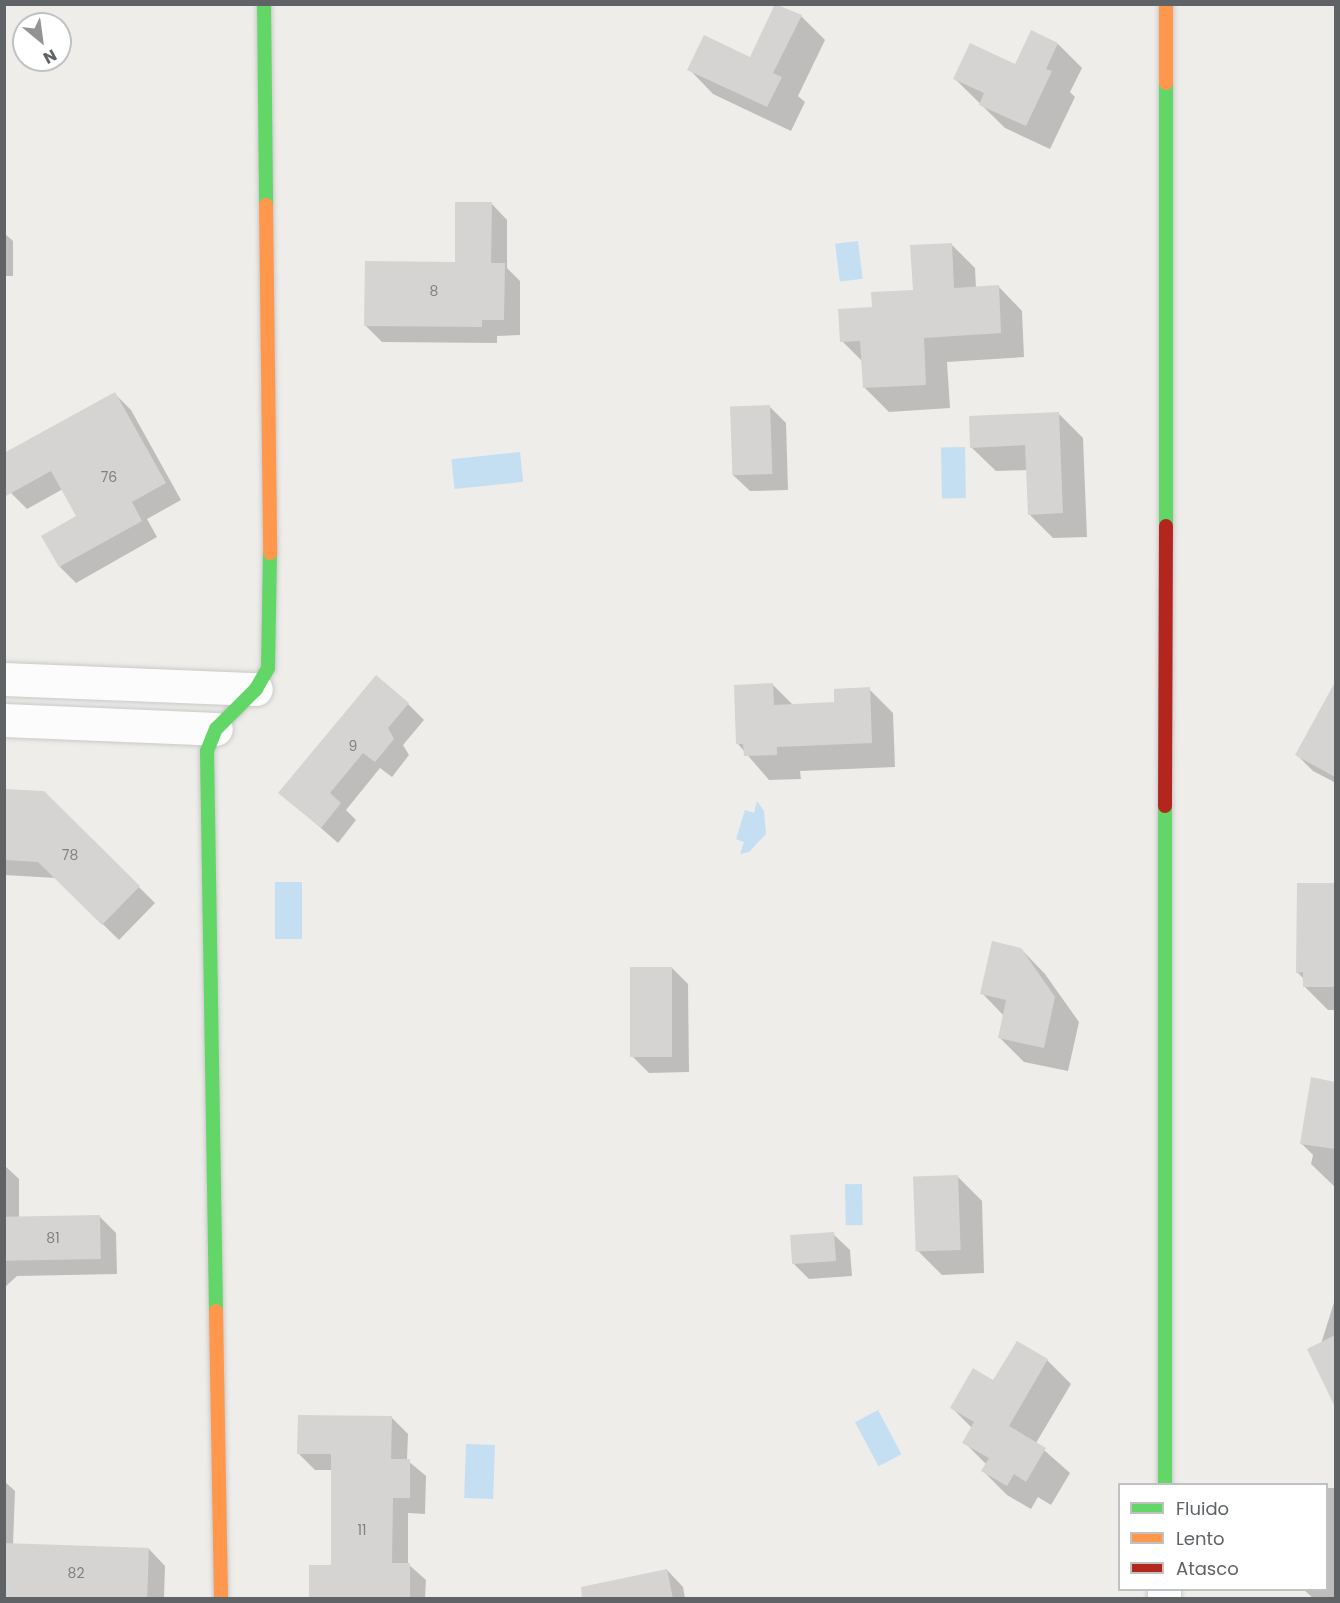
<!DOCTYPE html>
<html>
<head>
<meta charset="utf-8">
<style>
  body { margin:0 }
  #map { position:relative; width:1340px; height:1603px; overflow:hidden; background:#eeedea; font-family:Poppins,sans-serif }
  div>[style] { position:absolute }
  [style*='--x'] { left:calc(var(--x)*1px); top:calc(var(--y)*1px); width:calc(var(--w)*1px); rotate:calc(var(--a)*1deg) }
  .water>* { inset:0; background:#c4def2; transform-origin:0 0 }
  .shadow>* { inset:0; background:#0003 }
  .building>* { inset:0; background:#d5d4d2; transform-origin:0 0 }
  .roads { filter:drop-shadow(0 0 2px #c9c9c9) drop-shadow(0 0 2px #c9c9c9) }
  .street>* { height:33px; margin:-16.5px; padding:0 16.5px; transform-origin:16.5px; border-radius:16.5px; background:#fcfcfc }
  .fast>* { height:14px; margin:-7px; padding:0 7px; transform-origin:7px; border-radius:7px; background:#63d668 }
  .slow>* { height:14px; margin:-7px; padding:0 7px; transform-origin:7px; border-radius:7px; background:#ff974d }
  .jam>* { height:14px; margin:-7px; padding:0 7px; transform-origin:7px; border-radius:7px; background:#b3261e }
  span { translate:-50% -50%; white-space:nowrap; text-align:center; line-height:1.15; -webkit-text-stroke:5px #fff; paint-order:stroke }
  .number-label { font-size:14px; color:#7e8082 }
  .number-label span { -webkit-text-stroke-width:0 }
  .frame { position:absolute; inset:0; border:6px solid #5f6366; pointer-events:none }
  .legend { position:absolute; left:1118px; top:1483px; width:210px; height:108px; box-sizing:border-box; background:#fff; border:2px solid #bfc1c2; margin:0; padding:8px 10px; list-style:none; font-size:18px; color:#5f6366 }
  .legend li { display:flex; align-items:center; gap:12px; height:30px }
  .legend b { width:30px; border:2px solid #bfc1c2 }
  .north { position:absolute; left:12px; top:12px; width:60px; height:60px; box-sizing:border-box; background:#fff; border:2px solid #bfc1c2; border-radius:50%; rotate:151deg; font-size:16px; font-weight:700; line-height:24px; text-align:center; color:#5f6366 }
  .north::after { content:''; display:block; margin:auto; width:21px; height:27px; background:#919394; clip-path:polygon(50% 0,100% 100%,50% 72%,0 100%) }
</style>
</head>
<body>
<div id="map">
  <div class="water">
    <div style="left:858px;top:241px;width:38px;height:23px;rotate:83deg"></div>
    <div style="left:965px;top:447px;width:51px;height:24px;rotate:89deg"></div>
    <div style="left:520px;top:452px;width:30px;height:69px;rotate:84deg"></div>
    <div style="clip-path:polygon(757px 801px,764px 811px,766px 834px,749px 852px,740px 854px,744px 842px,736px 839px,745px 810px,754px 813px)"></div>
    <div style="left:275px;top:882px;width:27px;height:57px"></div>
    <div style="left:862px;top:1184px;width:41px;height:17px;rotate:89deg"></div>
    <div style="left:878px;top:1410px;width:50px;height:26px;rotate:62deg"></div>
    <div style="left:466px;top:1444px;width:29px;height:54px;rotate:2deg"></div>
  </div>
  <div class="shadow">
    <div style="clip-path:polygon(801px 16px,825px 40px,798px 96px,805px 102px,791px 131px,713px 94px,689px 69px,750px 59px)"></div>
    <div style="clip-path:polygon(1058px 44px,1082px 68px,1070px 92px,1075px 97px,1050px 149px,1005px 128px,955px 79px,1016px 66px)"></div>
    <div style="clip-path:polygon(491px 203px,507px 220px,507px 268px,520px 281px,520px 335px,497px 336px,497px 343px,382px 342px,366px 326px,456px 263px)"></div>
    <div style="clip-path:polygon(4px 233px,13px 241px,13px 276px,4px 276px)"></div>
    <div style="clip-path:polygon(951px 244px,975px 268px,976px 288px,998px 286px,1022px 311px,1024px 357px,947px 362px,950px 408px,889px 412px,865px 388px,863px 362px,842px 341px,873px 308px,915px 291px)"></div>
    <div style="clip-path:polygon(115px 394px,131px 410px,181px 500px,147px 519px,157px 537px,76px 583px,60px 567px,78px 516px,63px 489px,27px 509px,11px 493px)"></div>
    <div style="clip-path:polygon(769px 406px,786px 423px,788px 490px,750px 491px,733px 475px)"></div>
    <div style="clip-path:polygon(1059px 414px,1083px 438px,1087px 537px,1053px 538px,1029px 514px,1028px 470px,996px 471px,971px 447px)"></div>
    <div style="clip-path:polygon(773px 685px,794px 706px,836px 704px,869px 689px,893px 713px,895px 767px,800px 771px,801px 779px,769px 780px,738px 744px)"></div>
    <div style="clip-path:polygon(1332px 691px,1336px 693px,1336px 783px,1313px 771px,1297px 755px)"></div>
    <div style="clip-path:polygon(408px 704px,424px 720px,403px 745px,409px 755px,392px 777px,380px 768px,346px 810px,356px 820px,338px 843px,280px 792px)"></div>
    <div style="clip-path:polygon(4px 790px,43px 792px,155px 903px,119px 940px,56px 878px,4px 875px)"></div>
    <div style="clip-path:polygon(1298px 884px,1336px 885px,1336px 1010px,1328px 1010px,1304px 986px,1304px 979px,1297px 972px)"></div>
    <div style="clip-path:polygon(1021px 949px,1045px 974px,1079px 1022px,1068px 1071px,1024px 1062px,1000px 1038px,1004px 1016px,982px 993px)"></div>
    <div style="clip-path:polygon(672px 968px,688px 984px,689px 1072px,649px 1073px,633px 1057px)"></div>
    <div style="clip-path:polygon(1312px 1079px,1336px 1083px,1336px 1188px,1311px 1164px,1313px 1155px,1301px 1143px)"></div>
    <div style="clip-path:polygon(4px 1165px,19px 1179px,19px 1218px,100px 1217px,116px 1233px,117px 1274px,17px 1276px,4px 1288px)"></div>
    <div style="clip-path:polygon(957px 1176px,982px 1201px,984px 1273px,942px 1275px,918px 1251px)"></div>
    <div style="clip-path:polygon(833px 1234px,850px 1250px,852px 1276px,809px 1279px,793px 1263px)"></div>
    <div style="clip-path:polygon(1336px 1296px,1336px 1400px,1321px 1344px)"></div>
    <div style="clip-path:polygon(1047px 1360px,1071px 1384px,1036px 1443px,1070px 1473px,1051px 1505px,1038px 1497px,1031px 1509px,1007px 1495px,983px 1471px,987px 1465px,964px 1442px,972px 1428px,952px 1408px,994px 1382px)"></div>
    <div style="clip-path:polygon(391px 1417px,408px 1434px,407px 1460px,426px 1476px,425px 1514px,408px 1513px,408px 1564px,426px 1580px,425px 1598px,310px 1598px,332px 1566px,333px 1470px,315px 1470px,299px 1454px)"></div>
    <div style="clip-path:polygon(4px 1481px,15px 1491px,13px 1545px,149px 1549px,165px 1566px,164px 1598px,4px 1598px)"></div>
    <div style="clip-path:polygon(1326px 1488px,1336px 1488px,1336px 1598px,1313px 1598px,1304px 1590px,1326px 1590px)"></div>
    <div style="clip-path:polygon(667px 1570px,683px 1587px,685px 1598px,621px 1598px)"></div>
  </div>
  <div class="building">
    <div style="clip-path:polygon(775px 4px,802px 15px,773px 73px,782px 77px,767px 107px,687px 70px,704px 35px,750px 57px)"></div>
    <div style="clip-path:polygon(1031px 30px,1058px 43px,1046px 69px,1052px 71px,1026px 126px,979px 105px,984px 93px,953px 79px,970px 43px,1015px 64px)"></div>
    <div style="clip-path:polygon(455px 202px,492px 202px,491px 263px,505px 263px,504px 320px,482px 320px,482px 327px,364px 326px,365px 261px,455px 262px)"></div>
    <div style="clip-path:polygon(952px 243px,954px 288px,999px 285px,1001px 333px,924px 338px,926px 385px,863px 388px,860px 341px,840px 342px,838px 309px,872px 307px,871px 292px,913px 290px,910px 245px)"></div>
    <div style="clip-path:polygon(115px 392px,166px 483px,132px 502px,142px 521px,59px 567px,41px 536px,76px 516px,51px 471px,4px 497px,4px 453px)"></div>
    <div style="left:770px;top:405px;width:69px;height:40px;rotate:88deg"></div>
    <div style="clip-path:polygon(1059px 412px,1063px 513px,1028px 515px,1025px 445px,970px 448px,969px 416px)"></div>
    <div style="clip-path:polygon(376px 675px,409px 703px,388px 728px,394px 739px,375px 762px,363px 753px,330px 793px,341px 803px,321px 828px,278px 793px)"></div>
    <div style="clip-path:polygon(1335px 682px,1335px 777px,1295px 755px)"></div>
    <div style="clip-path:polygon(773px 683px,774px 705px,834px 702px,834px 689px,870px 687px,872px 743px,777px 747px,777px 755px,744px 756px,743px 744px,736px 744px,734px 685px)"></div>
    <div style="clip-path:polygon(4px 789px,44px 791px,140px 886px,102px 925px,38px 862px,4px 860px)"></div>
    <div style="clip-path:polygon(1297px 883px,1335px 883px,1335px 987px,1303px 987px,1303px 972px,1296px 973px)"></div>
    <div style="clip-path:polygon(992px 941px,1021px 948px,1055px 997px,1044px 1048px,998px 1038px,1006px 1000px,980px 994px)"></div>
    <div style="left:630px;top:967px;width:42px;height:90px"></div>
    <div style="clip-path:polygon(1311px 1077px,1335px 1082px,1335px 1149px,1300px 1144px)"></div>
    <div style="left:958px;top:1175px;width:75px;height:45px;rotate:88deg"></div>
    <div style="left:100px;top:1215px;width:44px;height:96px;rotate:89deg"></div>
    <div style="left:834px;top:1232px;width:29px;height:44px;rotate:86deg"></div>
    <div style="clip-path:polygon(1335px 1335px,1335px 1407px,1307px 1349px)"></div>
    <div style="clip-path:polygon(1017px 1341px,1048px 1359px,1009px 1426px,1046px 1448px,1026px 1482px,1014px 1474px,1007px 1486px,981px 1471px,989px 1458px,962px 1443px,974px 1422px,950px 1408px,973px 1368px,993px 1380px)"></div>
    <div style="clip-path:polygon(298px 1415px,392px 1416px,391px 1459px,410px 1459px,410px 1498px,393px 1498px,392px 1563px,410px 1563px,410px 1599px,309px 1599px,309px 1565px,331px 1565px,331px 1454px,297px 1454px)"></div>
    <div style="left:4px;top:1543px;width:145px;height:56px;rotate:2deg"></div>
    <div style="clip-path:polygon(667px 1569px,673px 1599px,582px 1599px,581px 1587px)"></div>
  </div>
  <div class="roads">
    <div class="street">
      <div style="--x:4;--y:679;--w:252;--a:2.3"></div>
      <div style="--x:4;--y:720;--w:212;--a:2.4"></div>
      <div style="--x:1164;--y:1598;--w:8;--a:-90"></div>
    </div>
    <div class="fast">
      <div style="--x:264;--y:4;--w:201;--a:89.4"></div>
      <div style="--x:1166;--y:526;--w:443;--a:-90"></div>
      <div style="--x:216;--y:1311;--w:560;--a:-90.92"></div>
      <div style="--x:207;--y:751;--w:24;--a:-68"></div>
      <div style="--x:216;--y:729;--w:57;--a:-45"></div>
      <div style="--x:256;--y:689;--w:24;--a:-60"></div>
      <div style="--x:268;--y:668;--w:115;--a:-89"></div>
      <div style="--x:1165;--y:1484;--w:678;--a:-90"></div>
    </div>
    <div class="slow">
      <div style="--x:1166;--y:83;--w:79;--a:-90"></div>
      <div style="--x:266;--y:205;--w:348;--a:89.3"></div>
      <div style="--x:216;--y:1311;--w:287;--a:89"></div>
    </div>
    <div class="jam">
      <div style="--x:1165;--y:806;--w:280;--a:-89.8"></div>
    </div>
  </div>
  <div class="number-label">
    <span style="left:434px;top:291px">8</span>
    <span style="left:109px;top:477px">76</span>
    <span style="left:353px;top:746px">9</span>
    <span style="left:70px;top:855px">78</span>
    <span style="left:53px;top:1238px">81</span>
    <span style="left:362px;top:1530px">11</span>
    <span style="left:76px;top:1573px">82</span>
  </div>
  <div class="frame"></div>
  <ul class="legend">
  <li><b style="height:8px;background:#63d668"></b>Fluido</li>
  <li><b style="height:8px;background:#ff974d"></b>Lento</li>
  <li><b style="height:8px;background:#b3261e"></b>Atasco</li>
  </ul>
  <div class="north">N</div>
</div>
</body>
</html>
